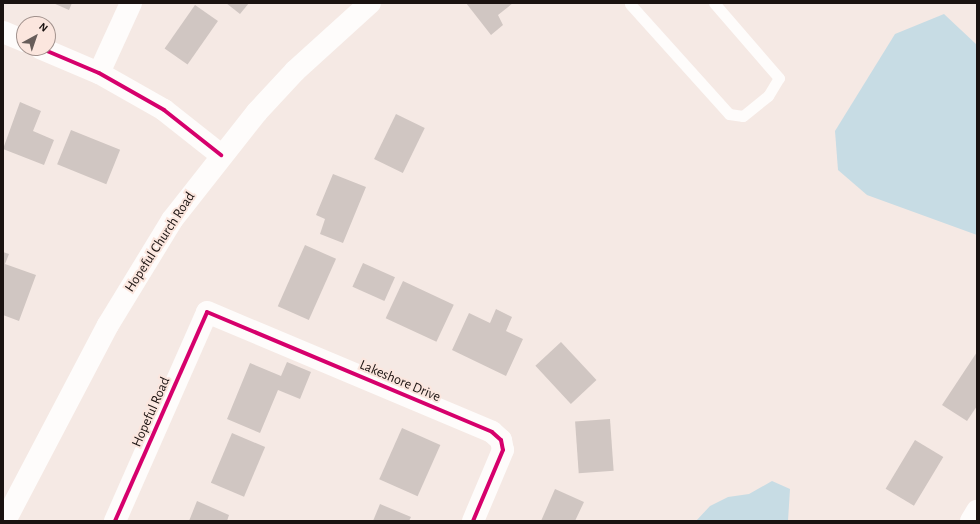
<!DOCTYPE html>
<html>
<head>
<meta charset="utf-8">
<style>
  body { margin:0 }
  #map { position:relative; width:980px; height:524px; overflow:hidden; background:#f5e9e4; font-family:"Alegreya Sans",sans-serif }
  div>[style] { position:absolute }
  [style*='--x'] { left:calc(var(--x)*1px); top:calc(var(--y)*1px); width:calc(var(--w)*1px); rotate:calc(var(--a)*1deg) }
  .water>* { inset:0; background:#c7dce4 }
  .building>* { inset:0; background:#d0c6c2; transform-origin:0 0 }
  .service>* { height:11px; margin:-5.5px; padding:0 5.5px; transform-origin:5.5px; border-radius:5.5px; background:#fefcfb }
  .minor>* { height:22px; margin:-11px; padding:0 11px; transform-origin:11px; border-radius:11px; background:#fefcfb }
  .secondary>* { height:22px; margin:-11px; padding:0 11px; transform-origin:11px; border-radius:11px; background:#fefcfb }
  .cycleway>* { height:4px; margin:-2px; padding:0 2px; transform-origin:2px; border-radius:2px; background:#d6006c }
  span { translate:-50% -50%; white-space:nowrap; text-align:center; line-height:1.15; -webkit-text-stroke:4px #fbe6de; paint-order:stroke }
  .street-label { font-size:14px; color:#1a1210 }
  .frame { position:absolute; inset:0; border:4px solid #1a1210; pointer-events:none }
  .north { position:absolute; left:16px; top:16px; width:40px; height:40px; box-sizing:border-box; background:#fbe6de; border:1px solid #a1918c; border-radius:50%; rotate:40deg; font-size:11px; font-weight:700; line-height:16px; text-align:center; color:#1a1210 }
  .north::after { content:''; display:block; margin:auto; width:14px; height:18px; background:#675d5a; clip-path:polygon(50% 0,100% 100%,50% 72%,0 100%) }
</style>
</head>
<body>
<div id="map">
  <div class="water">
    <div style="clip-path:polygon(944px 14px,977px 45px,977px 235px,867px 195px,838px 170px,835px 131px,895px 34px)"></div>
    <div style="clip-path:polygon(772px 481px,790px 489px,788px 521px,696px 521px,710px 506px,728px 497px,749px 494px)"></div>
  </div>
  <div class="building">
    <div style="clip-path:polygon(53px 3px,72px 3px,69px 10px)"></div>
    <div style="clip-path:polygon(226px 3px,249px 3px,240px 14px)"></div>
    <div style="clip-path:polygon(466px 3px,513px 3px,498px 15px,503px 25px,491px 35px)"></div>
    <div style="left:195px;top:5px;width:28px;height:53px;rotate:35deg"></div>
    <div style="clip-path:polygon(20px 102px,41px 111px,33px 131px,54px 140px,44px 165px,3px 149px)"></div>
    <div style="left:396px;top:114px;width:32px;height:50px;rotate:26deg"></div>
    <div style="left:71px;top:130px;width:53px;height:37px;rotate:22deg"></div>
    <div style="clip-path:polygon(333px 174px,366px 187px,343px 243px,320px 234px,325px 219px,316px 215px)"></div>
    <div style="left:305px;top:245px;width:34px;height:67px;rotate:24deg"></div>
    <div style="clip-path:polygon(3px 252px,9px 254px,5px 264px,36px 275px,19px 321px,3px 315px)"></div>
    <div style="left:363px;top:263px;width:35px;height:26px;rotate:24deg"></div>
    <div style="left:403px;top:281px;width:56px;height:41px;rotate:25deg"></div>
    <div style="clip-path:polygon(496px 309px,512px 317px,506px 331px,523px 339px,506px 376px,452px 350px,469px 313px,490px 323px)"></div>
    <div style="left:561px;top:342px;width:52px;height:35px;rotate:47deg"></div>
    <div style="clip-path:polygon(977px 352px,977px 406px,967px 421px,942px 405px)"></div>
    <div style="clip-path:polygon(287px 362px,311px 372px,300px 399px,278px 390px,260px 433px,227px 419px,250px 363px,281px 376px)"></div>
    <div style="left:610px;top:419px;width:52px;height:35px;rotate:86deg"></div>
    <div style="left:402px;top:428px;width:42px;height:56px;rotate:24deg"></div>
    <div style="left:232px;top:433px;width:36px;height:54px;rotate:23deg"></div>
    <div style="left:915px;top:440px;width:33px;height:57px;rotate:31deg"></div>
    <div style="clip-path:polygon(555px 489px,584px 502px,575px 521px,541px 521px)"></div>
    <div style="clip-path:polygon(197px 501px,229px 515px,227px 521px,189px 521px)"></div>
    <div style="clip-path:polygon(380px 504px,411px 517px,409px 521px,373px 521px)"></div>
  </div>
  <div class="service">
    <div style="--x:630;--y:4;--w:148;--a:48"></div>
    <div style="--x:729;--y:114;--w:14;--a:8"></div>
    <div style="--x:743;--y:116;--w:32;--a:-39"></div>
    <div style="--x:768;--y:96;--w:21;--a:-59"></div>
    <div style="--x:779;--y:78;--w:99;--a:-130.9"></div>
  </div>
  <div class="minor">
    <div style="--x:3;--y:32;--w:23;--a:23"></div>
    <div style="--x:40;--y:48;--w:64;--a:23"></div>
    <div style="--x:99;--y:73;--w:75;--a:29.6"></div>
    <div style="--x:164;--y:110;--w:73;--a:38.3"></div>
    <div style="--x:99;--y:73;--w:77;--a:-65.4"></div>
    <div style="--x:115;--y:521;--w:228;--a:-66.2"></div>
    <div style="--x:207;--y:312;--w:309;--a:22.8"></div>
    <div style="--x:492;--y:432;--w:12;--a:42"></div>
    <div style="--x:501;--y:440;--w:10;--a:79"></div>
    <div style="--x:503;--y:450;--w:77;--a:112.9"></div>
    <div style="--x:971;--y:521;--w:12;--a:-59"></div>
  </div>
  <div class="secondary">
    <div style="--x:5;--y:521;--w:221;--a:-62.3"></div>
    <div style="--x:108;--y:325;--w:123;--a:-58.6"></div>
    <div style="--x:172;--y:220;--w:137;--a:-51.8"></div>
    <div style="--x:257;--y:112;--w:56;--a:-47.2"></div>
    <div style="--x:295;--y:71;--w:101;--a:-42.2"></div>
  </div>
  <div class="cycleway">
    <div style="--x:40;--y:48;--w:64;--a:23"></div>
    <div style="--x:99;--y:73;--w:75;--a:29.6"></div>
    <div style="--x:164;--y:110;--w:73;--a:38.3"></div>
    <div style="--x:115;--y:521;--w:228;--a:-66.2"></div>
    <div style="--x:207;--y:312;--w:309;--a:22.8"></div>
    <div style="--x:492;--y:432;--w:12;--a:42"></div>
    <div style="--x:501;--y:440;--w:10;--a:79"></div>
    <div style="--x:503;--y:450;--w:77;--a:112.9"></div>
  </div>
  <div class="street-label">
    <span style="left:160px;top:242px;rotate:-57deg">Hopeful Church Road</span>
    <span style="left:400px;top:381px;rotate:23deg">Lakeshore Drive</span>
    <span style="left:151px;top:412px;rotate:-66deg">Hopeful Road</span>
  </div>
  <div class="frame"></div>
  <div class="north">N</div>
</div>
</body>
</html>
